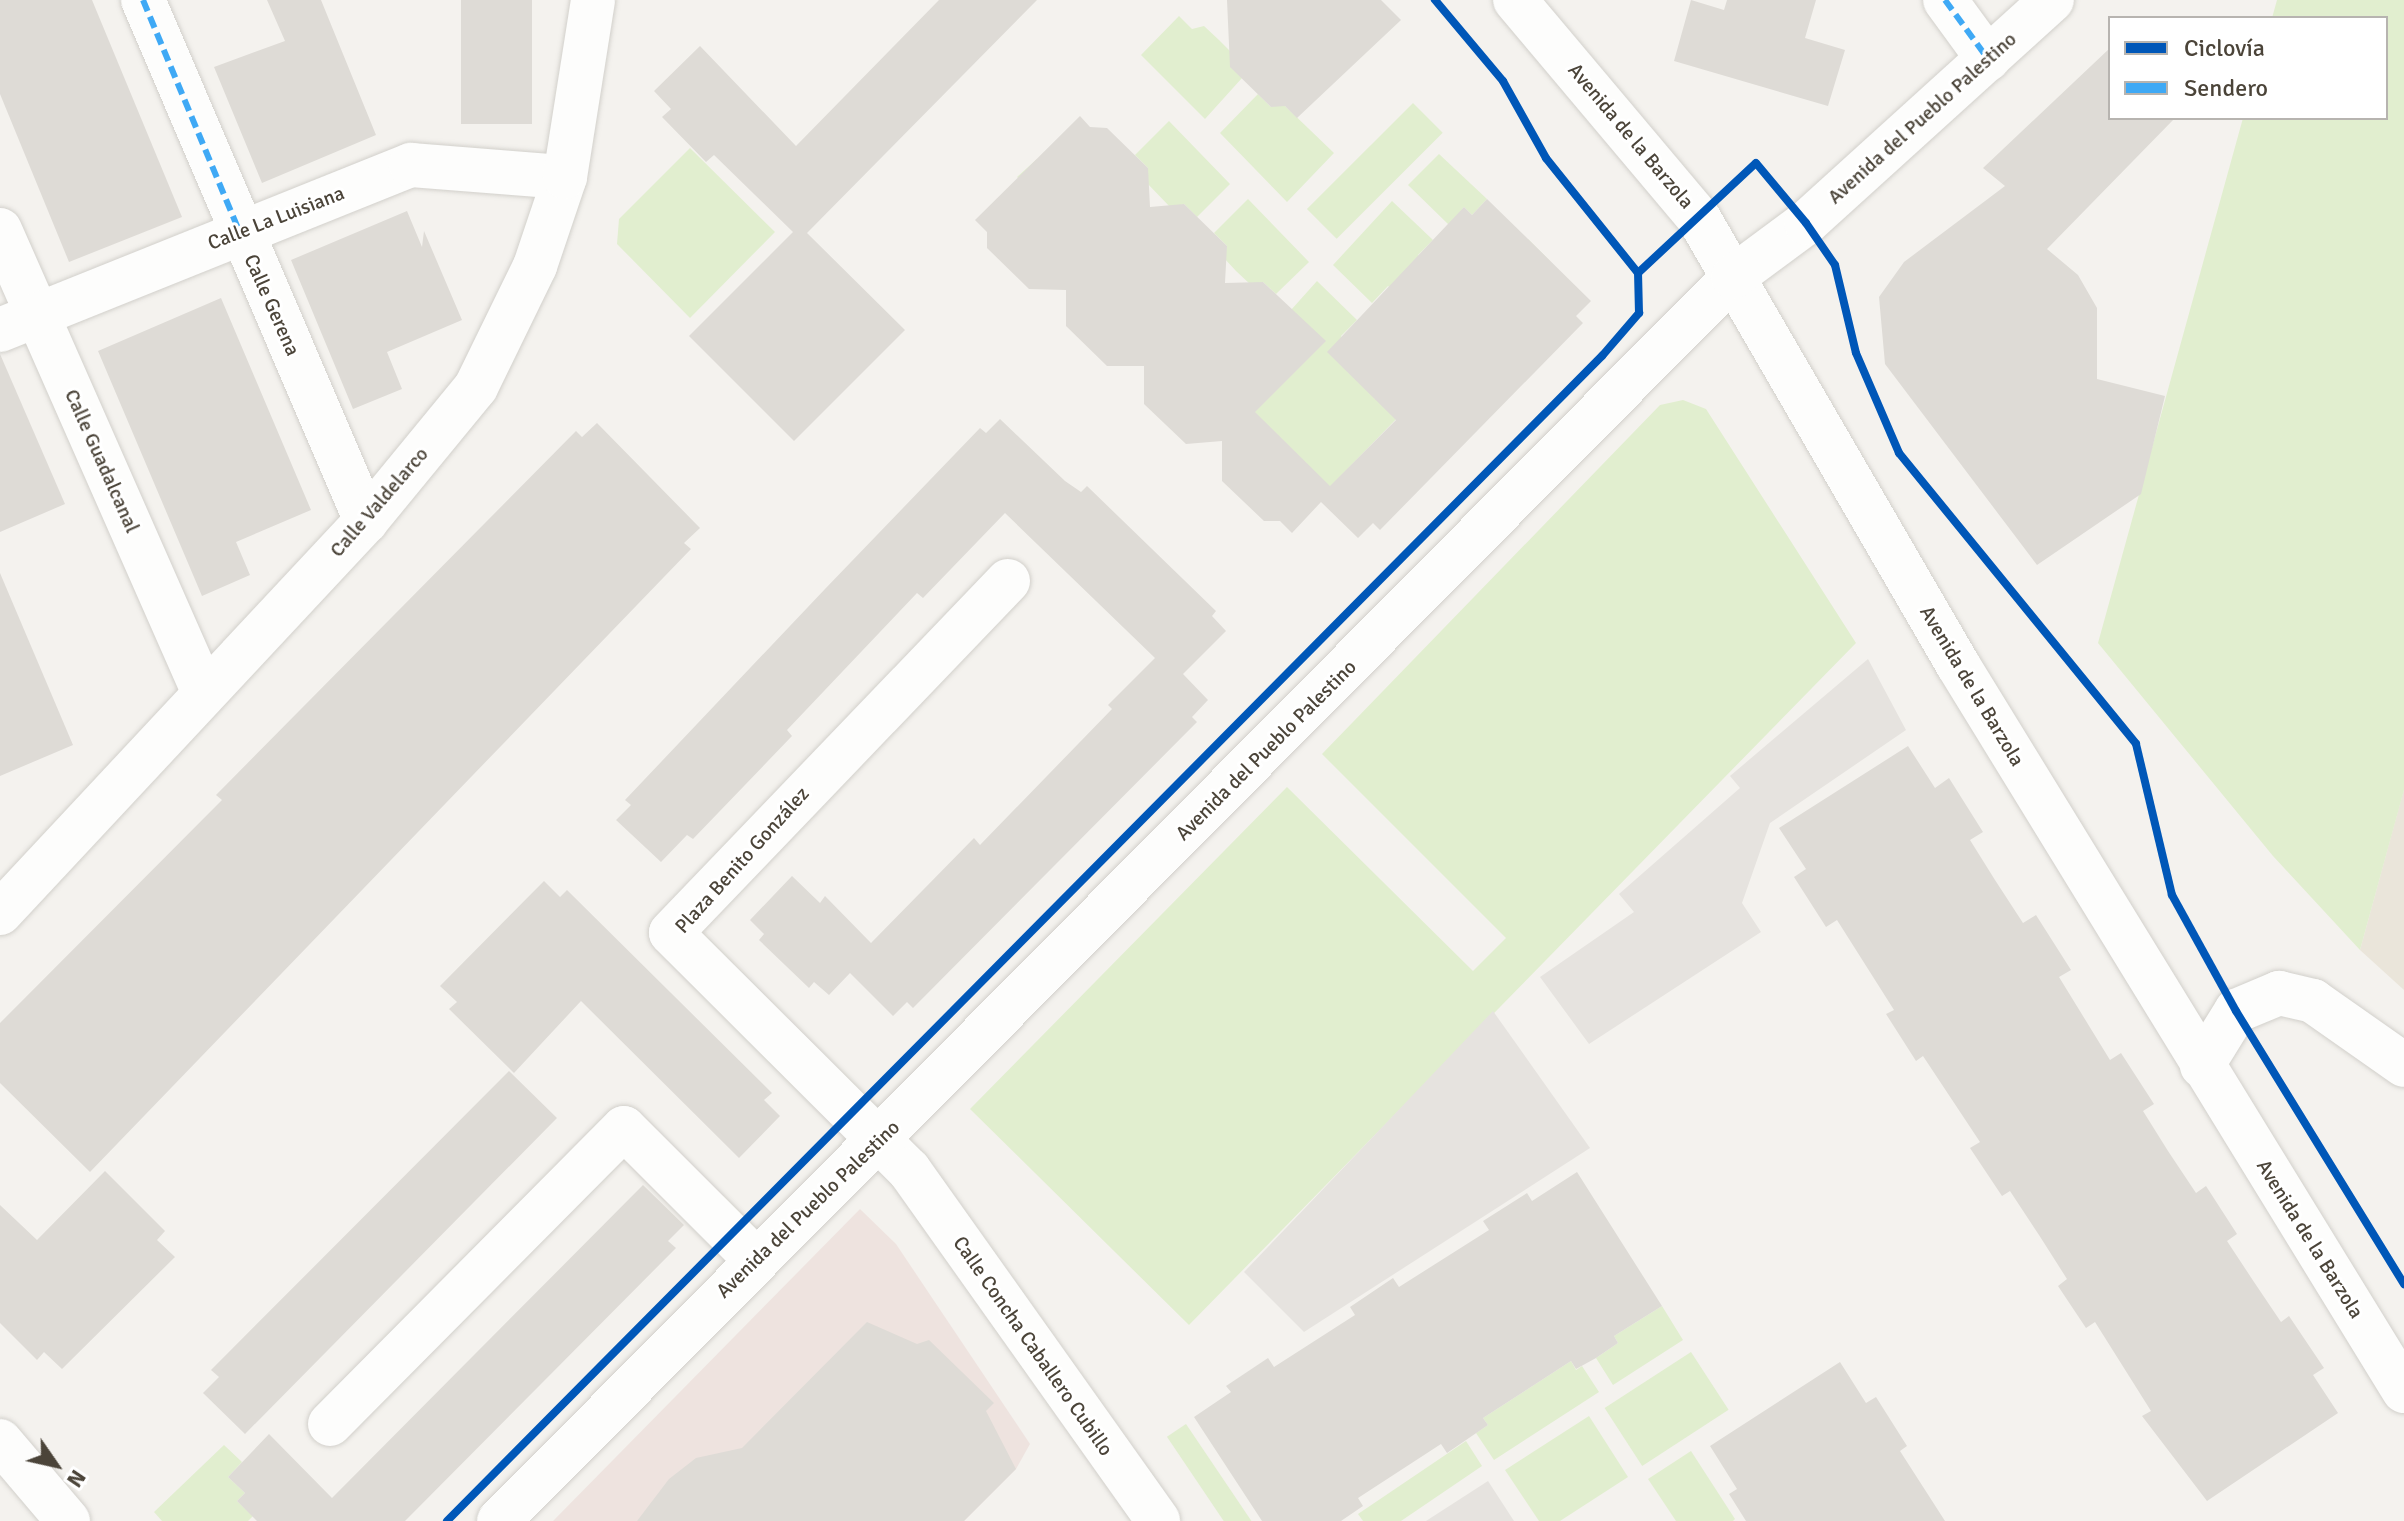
<!DOCTYPE html>
<html>
<head>
<meta charset="utf-8">
<style>
  body { margin:0 }
  #map { position:relative; width:2404px; height:1521px; overflow:hidden; background:#f4f2ee; font-family:Signika,sans-serif }
  div>[style] { position:absolute }
  [style*='--x'] { left:calc(var(--x)*1px); top:calc(var(--y)*1px); width:calc(var(--w)*1px); rotate:calc(var(--a)*1deg) }
  .education>* { inset:0; background:#eae5da }
  .medical>* { inset:0; background:#eee3df }
  .green>* { inset:0; background:#e1eecf; transform-origin:0 0 }
  .parking>* { inset:0; background:#e6e3df }
  .building>* { inset:0; background:#dedbd6; transform-origin:0 0 }
  .roads { filter:drop-shadow(0 0 2px #d2d0cb) drop-shadow(0 0 2px #d2d0cb) }
  .street>* { height:44px; margin:-22px; padding:0 22px; transform-origin:22px; border-radius:22px; background:#fdfdfc }
  .quiet>* { height:6px; margin-top:-3px; transform-origin:0; background:repeating-linear-gradient(90deg,#3fa9f5 0 12px,transparent 0 18px) }
  .cycleway>* { height:8px; margin:-4px; padding:0 4px; transform-origin:4px; border-radius:4px; background:#0057b8 }
  span { translate:-50% -50%; white-space:nowrap; text-align:center; line-height:1.15; -webkit-text-stroke:6px #fff; paint-order:stroke }
  .street-label { font-size:20px; color:#4b4439 }
  .legend { position:absolute; left:2108px; top:16px; width:280px; height:104px; box-sizing:border-box; background:#fff; border:2px solid #b7b4b0; margin:0; padding:10px 14px; list-style:none; font-size:24px; color:#4b4439 }
  .legend li { display:flex; align-items:center; gap:16px; height:40px }
  .legend b { width:40px; border:2px solid #b7b4b0 }
  .north { position:absolute; left:16px; top:1425px; width:80px; height:80px; -webkit-text-stroke:6px #fff; paint-order:stroke; rotate:124deg; font-size:22px; font-weight:700; line-height:32px; text-align:center; color:#4b4439 }
  .north::after { content:''; display:block; margin:auto; width:28px; height:36px; background:#4b4439; clip-path:polygon(50% 0,100% 100%,50% 72%,0 100%) }
</style>
</head>
<body>
<div id="map">
  <div class="education">
    <div style="clip-path:polygon(2404px 789px,2404px 990px,2360px 950px)"></div>
  </div>
  <div class="medical">
    <div style="clip-path:polygon(860px 1209px,896px 1244px,1030px 1444px,1016px 1469px,964px 1521px,553px 1521px)"></div>
  </div>
  <div class="green">
    <div style="clip-path:polygon(2277px 0,2404px 0,2404px 790px,2360px 950px,2273px 856px,2098px 643px,2243px 118px,2386px 118px,2386px 18px,2272px 18px)"></div>
    <div style="clip-path:polygon(1179px 16px,1192px 29px,1204px 26px,1219px 40px,1233px 54px,1242px 78px,1205px 119px,1141px 55px)"></div>
    <div style="clip-path:polygon(1258px 94px,1271px 107px,1283px 104px,1334px 153px,1287px 202px,1220px 133px)"></div>
    <div style="left:1413px;top:103px;width:42px;height:150px;rotate:45deg"></div>
    <div style="clip-path:polygon(1169px 121px,1230px 184px,1197px 217px,1184px 204px,1171px 208px,1145px 181px,1148px 168px,1135px 155px)"></div>
    <div style="clip-path:polygon(690px 148px,775px 232px,690px 318px,617px 244px,619px 219px)"></div>
    <div style="clip-path:polygon(1439px 154px,1487px 199px,1472px 215px,1464px 207px,1449px 225px,1408px 185px)"></div>
    <div style="clip-path:polygon(1037px 159px,1274px 392px,1291px 310px,1317px 281px,1357px 320px,1341px 336px,1375px 399px,1528px 239px,1550px 261px,1330px 487px,1017px 177px)"></div>
    <div style="clip-path:polygon(1248px 199px,1309px 262px,1276px 294px,1263px 282px,1251px 285px,1236px 271px,1224px 258px,1227px 246px,1214px 233px)"></div>
    <div style="clip-path:polygon(1392px 201px,1433px 240px,1418px 255px,1424px 262px,1396px 293px,1388px 286px,1372px 303px,1333px 265px)"></div>
    <div style="clip-path:polygon(1683px 400px,1706px 409px,1856px 643px,1189px 1325px,970px 1109px,1287px 787px,1473px 971px,1506px 938px,1322px 754px,1660px 405px)"></div>
    <div style="clip-path:polygon(1662px 1306px,1683px 1340px,1613px 1385px,1596px 1358px,1618px 1343px,1614px 1336px)"></div>
    <div style="left:1691px;top:1352px;width:69px;height:103px;rotate:57deg"></div>
    <div style="clip-path:polygon(1571px 1361px,1576px 1370px,1582px 1366px,1599px 1392px,1494px 1460px,1476px 1433px,1488px 1425px,1483px 1418px)"></div>
    <div style="clip-path:polygon(1589px 1416px,1628px 1477px,1560px 1521px,1539px 1521px,1505px 1470px)"></div>
    <div style="left:1186px;top:1424px;width:117px;height:23px;rotate:56deg"></div>
    <div style="clip-path:polygon(1466px 1441px,1482px 1466px,1401px 1521px,1363px 1521px,1358px 1514px)"></div>
    <div style="clip-path:polygon(224px 1445px,242px 1462px,228px 1477px,245px 1493px,237px 1501px,253px 1516px,248px 1521px,162px 1521px,154px 1512px)"></div>
    <div style="clip-path:polygon(1691px 1451px,1735px 1519px,1733px 1521px,1676px 1521px,1648px 1479px)"></div>
  </div>
  <div class="parking">
    <div style="clip-path:polygon(1868px 659px,1906px 730px,1770px 823px,1742px 903px,1761px 932px,1589px 1044px,1540px 977px,1634px 912px,1619px 894px,1740px 788px,1730px 776px)"></div>
    <div style="clip-path:polygon(1493px 1011px,1590px 1148px,1304px 1332px,1244px 1272px)"></div>
    <div style="clip-path:polygon(1488px 1481px,1514px 1521px,1426px 1521px)"></div>
  </div>
  <div class="building">
    <div style="clip-path:polygon(0 0,92px 0,182px 217px,69px 262px,0 94px)"></div>
    <div style="clip-path:polygon(267px 0,321px 0,376px 135px,262px 183px,214px 67px,285px 41px)"></div>
    <div style="left:461px;top:0;width:71px;height:124px"></div>
    <div style="clip-path:polygon(939px 0,1037px 0,807px 233px,905px 330px,794px 441px,689px 336px,793px 232px,714px 155px,706px 162px,662px 117px,671px 109px,654px 91px,700px 46px,796px 146px)"></div>
    <div style="clip-path:polygon(1227px 0,1381px 0,1401px 20px,1297px 118px,1285px 106px,1271px 107px,1230px 67px)"></div>
    <div style="clip-path:polygon(1691px 0,1724px 10px,1727px 0,1816px 0,1805px 38px,1845px 50px,1828px 106px,1674px 61px)"></div>
    <div style="clip-path:polygon(2110px 48px,2110px 118px,2175px 118px,2047px 249px,2078px 275px,2097px 308px,2097px 379px,2165px 396px,2141px 494px,2037px 565px,1885px 364px,1879px 297px,1904px 262px,2005px 186px,1983px 168px)"></div>
    <div style="clip-path:polygon(1080px 116px,1090px 127px,1107px 128px,1148px 168px,1150px 207px,1184px 204px,1227px 246px,1225px 283px,1263px 282px,1326px 341px,1255px 412px,1330px 486px,1396px 420px,1327px 352px,1464px 207px,1472px 215px,1487px 199px,1528px 239px,1591px 301px,1576px 316px,1583px 323px,1380px 530px,1373px 523px,1358px 538px,1321px 502px,1292px 533px,1280px 521px,1264px 521px,1222px 481px,1222px 441px,1186px 444px,1144px 404px,1144px 366px,1107px 366px,1066px 326px,1066px 290px,1029px 289px,987px 248px,987px 232px,975px 220px)"></div>
    <div style="clip-path:polygon(407px 211px,422px 247px,424px 231px,462px 320px,387px 352px,402px 389px,353px 409px,291px 260px)"></div>
    <div style="clip-path:polygon(221px 298px,311px 510px,236px 542px,250px 575px,202px 596px,98px 351px)"></div>
    <div style="clip-path:polygon(0 354px,65px 504px,0 532px)"></div>
    <div style="clip-path:polygon(1000px 419px,1065px 481px,1081px 492px,1087px 486px,1216px 611px,1212px 616px,1226px 631px,1183px 674px,1208px 700px,1192px 717px,1197px 722px,913px 1008px,907px 1002px,893px 1016px,850px 973px,829px 995px,814px 982px,809px 988px,759px 940px,764px 934px,750px 920px,792px 876px,820px 903px,825px 896px,871px 943px,974px 838px,980px 845px,1112px 709px,1108px 705px,1155px 658px,1005px 513px,923px 598px,917px 593px,787px 730px,792px 736px,693px 839px,687px 835px,661px 862px,616px 820px,631px 805px,625px 800px,825px 589px,980px 428px,986px 433px)"></div>
    <div style="clip-path:polygon(597px 423px,700px 528px,684px 543px,691px 549px,90px 1172px,0 1083px,0 1023px,222px 800px,216px 795px,576px 431px,582px 437px)"></div>
    <div style="clip-path:polygon(0 573px,73px 745px,0 776px)"></div>
    <div style="clip-path:polygon(1908px 746px,1935px 788px,1949px 778px,1983px 832px,1970px 840px,1995px 880px,2023px 923px,2036px 915px,2071px 970px,2059px 977px,2110px 1060px,2121px 1053px,2154px 1104px,2143px 1111px,2168px 1151px,2196px 1193px,2206px 1186px,2237px 1234px,2227px 1241px,2254px 1282px,2281px 1322px,2289px 1316px,2324px 1368px,2313px 1375px,2338px 1413px,2207px 1501px,2142px 1416px,2151px 1411px,2095px 1322px,2086px 1328px,2058px 1286px,2067px 1279px,2039px 1235px,2010px 1191px,2002px 1196px,1970px 1148px,1980px 1142px,1923px 1056px,1916px 1061px,1886px 1014px,1894px 1010px,1837px 920px,1826px 927px,1794px 877px,1806px 869px,1779px 828px)"></div>
    <div style="clip-path:polygon(544px 881px,560px 897px,567px 890px,772px 1093px,764px 1100px,780px 1116px,739px 1158px,581px 1001px,514px 1073px,449px 1009px,457px 1002px,440px 986px)"></div>
    <div style="clip-path:polygon(509px 1071px,557px 1118px,245px 1434px,203px 1393px,219px 1377px,211px 1370px)"></div>
    <div style="clip-path:polygon(105px 1171px,165px 1231px,157px 1240px,175px 1257px,62px 1369px,44px 1352px,37px 1360px,0 1323px,0 1205px,37px 1240px)"></div>
    <div style="clip-path:polygon(1577px 1172px,1662px 1306px,1614px 1336px,1618px 1343px,1596px 1358px,1576px 1369px,1571px 1361px,1483px 1418px,1488px 1425px,1447px 1453px,1441px 1444px,1358px 1498px,1363px 1506px,1341px 1521px,1262px 1521px,1194px 1417px,1231px 1392px,1226px 1386px,1268px 1358px,1274px 1367px,1355px 1315px,1350px 1307px,1393px 1278px,1399px 1287px,1489px 1230px,1483px 1221px,1527px 1193px,1532px 1201px)"></div>
    <div style="clip-path:polygon(643px 1185px,684px 1225px,668px 1241px,676px 1248px,405px 1521px,257px 1521px,237px 1501px,245px 1493px,228px 1477px,269px 1434px,332px 1498px)"></div>
    <div style="clip-path:polygon(867px 1322px,917px 1344px,929px 1340px,994px 1403px,986px 1411px,1016px 1469px,964px 1521px,637px 1521px,669px 1479px,696px 1458px,742px 1448px)"></div>
    <div style="clip-path:polygon(1840px 1362px,1866px 1403px,1876px 1397px,1907px 1446px,1900px 1451px,1945px 1521px,1746px 1521px,1729px 1494px,1737px 1489px,1710px 1446px)"></div>
  </div>
  <div class="roads">
    <div class="street">
      <div style="--x:143;--y:0;--w:567;--a:66.83"></div>
      <div style="--x:1515;--y:0;--w:284;--a:49.9"></div>
      <div style="--x:1698;--y:217;--w:518;--a:59.87"></div>
      <div style="--x:1958;--y:665;--w:852;--a:58.44"></div>
      <div style="--x:1945;--y:0;--w:73;--a:53.9"></div>
      <div style="--x:0;--y:230;--w:506;--a:66.22"></div>
      <div style="--x:0;--y:330;--w:443;--a:-21.9"></div>
      <div style="--x:411;--y:165;--w:154;--a:4.5"></div>
      <div style="--x:1008;--y:581;--w:487;--a:133.8"></div>
      <div style="--x:671;--y:933;--w:336;--a:44.9"></div>
      <div style="--x:909;--y:1170;--w:430;--a:54.6"></div>
      <div style="--x:0;--y:913;--w:536;--a:-46.96"></div>
      <div style="--x:366;--y:521;--w:173;--a:-50.6"></div>
      <div style="--x:476;--y:387;--w:135;--a:-64"></div>
      <div style="--x:535;--y:266;--w:94;--a:-71.4"></div>
      <div style="--x:565;--y:177;--w:179;--a:-81"></div>
      <div style="--x:2202;--y:1066;--w:65;--a:-58.3"></div>
      <div style="--x:2236;--y:1011;--w:47;--a:-22.7"></div>
      <div style="--x:2279;--y:993;--w:35;--a:13"></div>
      <div style="--x:2313;--y:1001;--w:111;--a:35.1"></div>
      <div style="--x:330;--y:1424;--w:417;--a:-45.2"></div>
      <div style="--x:624;--y:1128;--w:185;--a:45"></div>
      <div style="--x:0;--y:1441;--w:105;--a:49.6"></div>
      <div style="--x:499;--y:1521;--w:1752;--a:-45.23"></div>
      <div style="--x:1733;--y:277;--w:91;--a:-36.5"></div>
      <div style="--x:1806;--y:223;--w:332;--a:-42.2"></div>
    </div>
  </div>
  <div class="quiet">
    <div style="--x:143;--y:0;--w:250;--a:67.4"></div>
    <div style="--x:1945;--y:0;--w:73;--a:53.9"></div>
  </div>
  <div class="cycleway">
    <div style="--x:1638;--y:273;--w:161;--a:-43"></div>
    <div style="--x:1756;--y:163;--w:78;--a:50.2"></div>
    <div style="--x:1806;--y:223;--w:51;--a:55.4"></div>
    <div style="--x:1835;--y:265;--w:90;--a:76.6"></div>
    <div style="--x:1856;--y:353;--w:109;--a:66.7"></div>
    <div style="--x:1899;--y:453;--w:375;--a:50.8"></div>
    <div style="--x:2136;--y:744;--w:155;--a:76.6"></div>
    <div style="--x:2172;--y:895;--w:132;--a:61.1"></div>
    <div style="--x:2236;--y:1011;--w:321;--a:58.4"></div>
    <div style="--x:447;--y:1521;--w:1641;--a:-45.25"></div>
    <div style="--x:1602;--y:356;--w:57;--a:-49.3"></div>
    <div style="--x:1639;--y:313;--w:40;--a:-91.4"></div>
    <div style="--x:1638;--y:273;--w:147;--a:-128.7"></div>
    <div style="--x:1546;--y:158;--w:88;--a:-119.2"></div>
    <div style="--x:1503;--y:81;--w:106;--a:-130"></div>
  </div>
  <div class="street-label">
    <span style="left:1922px;top:118px;rotate:-42deg">Avenida del Pueblo Palestino</span>
    <span style="left:1631px;top:136px;rotate:50deg">Avenida de la Barzola</span>
    <span style="left:276px;top:218px;rotate:-21deg">Calle La Luisiana</span>
    <span style="left:272px;top:305px;rotate:66deg">Calle Gerena</span>
    <span style="left:102px;top:461px;rotate:66deg">Calle Guadalcanal</span>
    <span style="left:379px;top:502px;rotate:-49deg">Calle Valdelarco</span>
    <span style="left:1972px;top:686px;rotate:59deg">Avenida de la Barzola</span>
    <span style="left:1266px;top:750px;rotate:-45deg">Avenida del Pueblo Palestino</span>
    <span style="left:742px;top:860px;rotate:-48deg">Plaza Benito González</span>
    <span style="left:808px;top:1209px;rotate:-44deg">Avenida del Pueblo Palestino</span>
    <span style="left:2310px;top:1239px;rotate:58deg">Avenida de la Barzola</span>
    <span style="left:1033px;top:1346px;rotate:55deg">Calle Concha Caballero Cubillo</span>
  </div>
  <ul class="legend">
  <li><b style="height:10px;background:#0057b8"></b>Ciclovía</li>
  <li><b style="height:10px;background:#3fa9f5"></b>Sendero</li>
  </ul>
  <div class="north">N</div>
</div>
</body>
</html>
